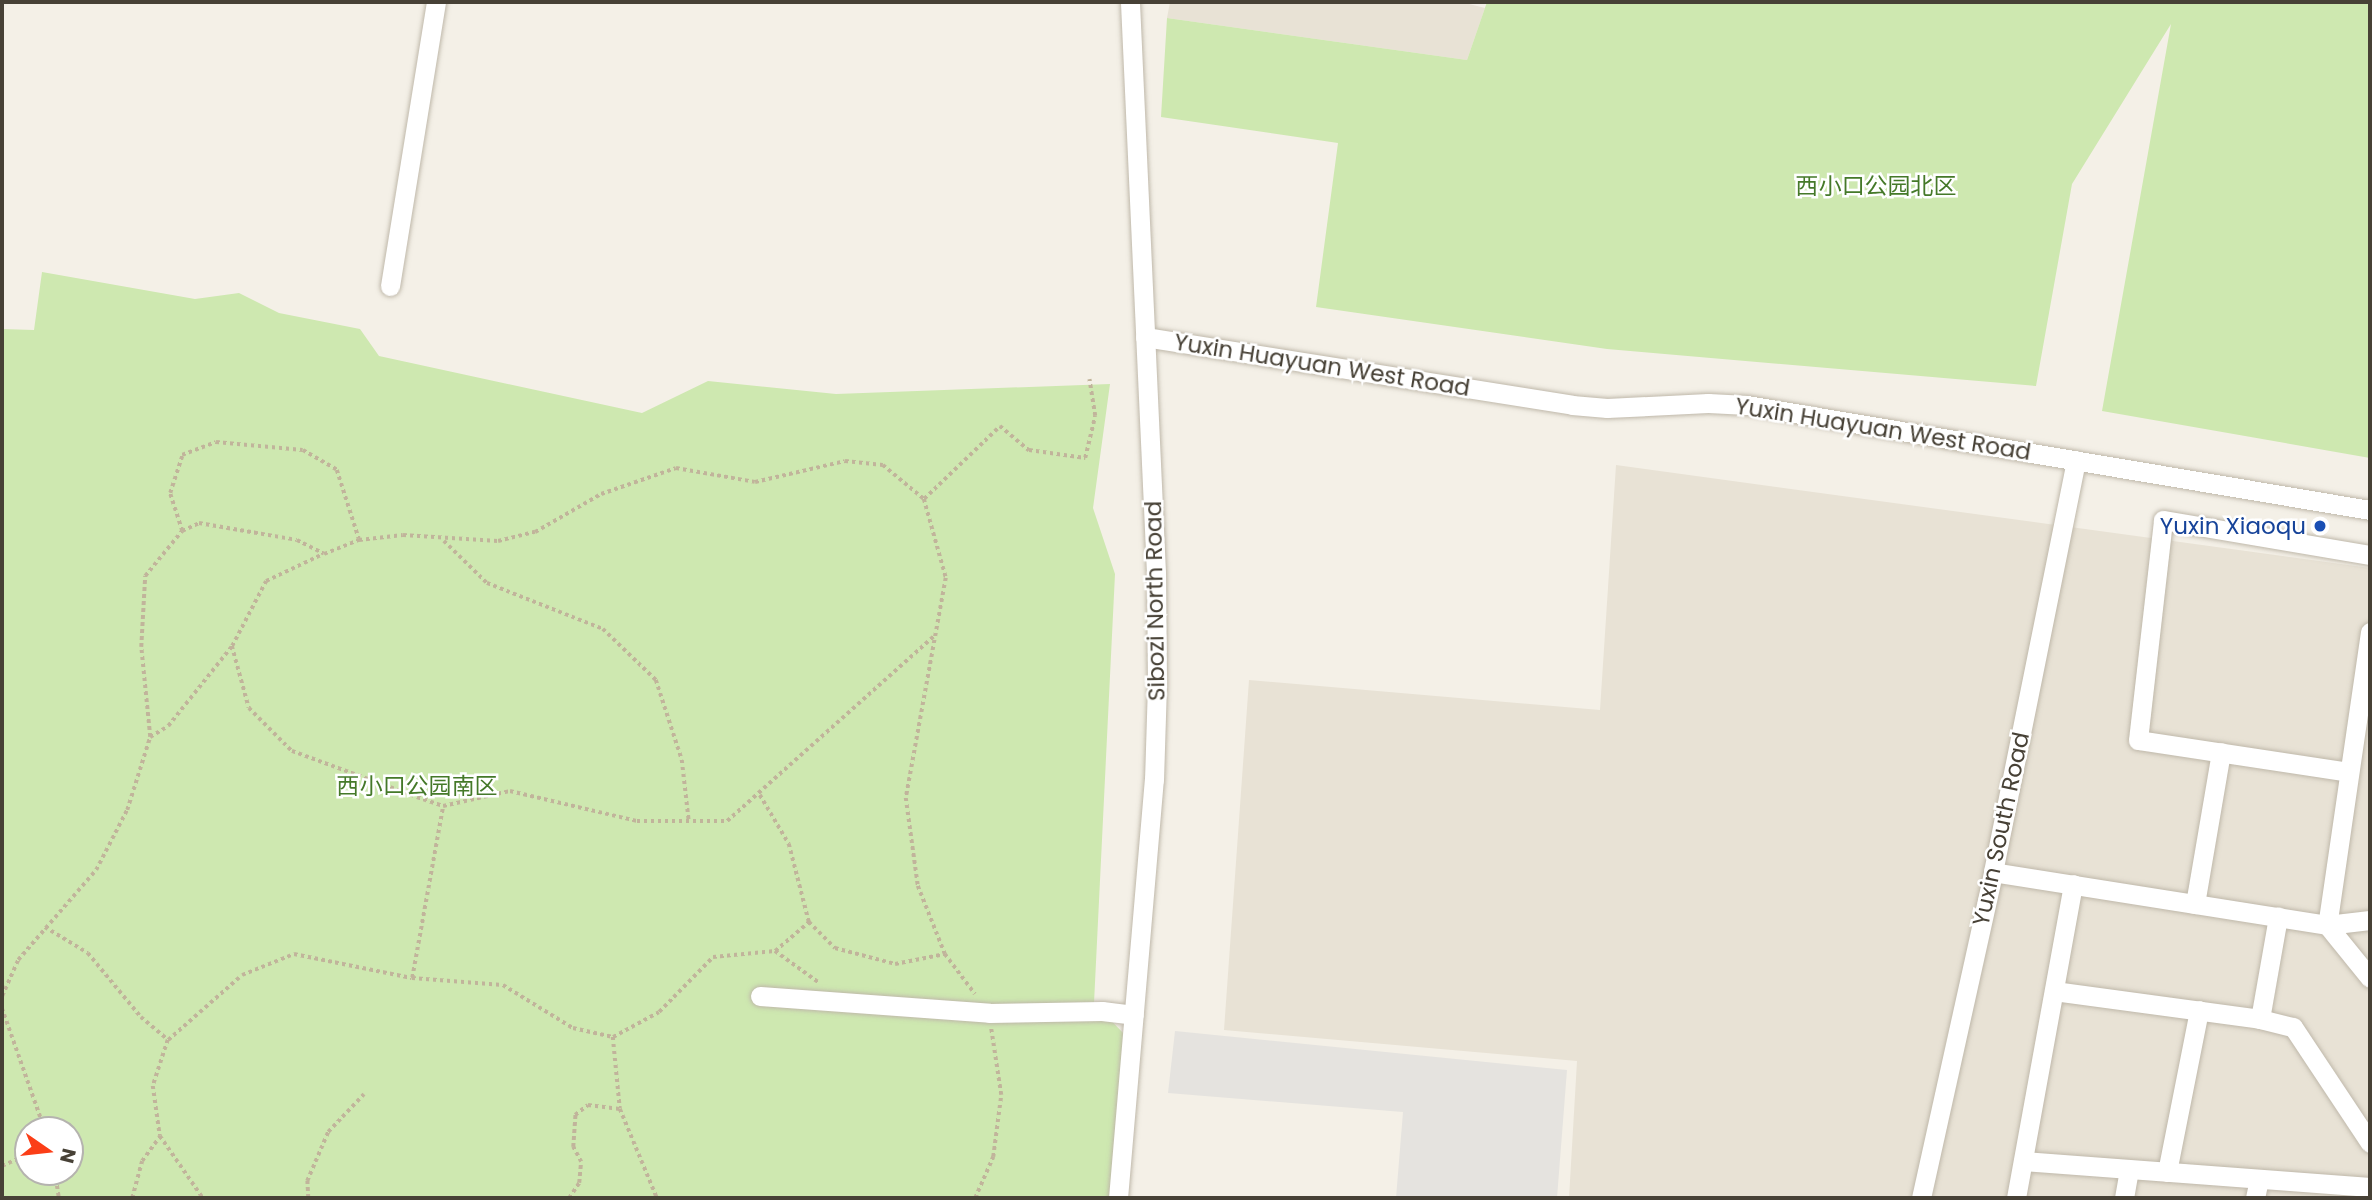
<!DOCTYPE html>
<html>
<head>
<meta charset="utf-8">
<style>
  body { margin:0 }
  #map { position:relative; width:2372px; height:1200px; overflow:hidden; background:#f4f0e7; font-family:Poppins,"Noto Sans SC",sans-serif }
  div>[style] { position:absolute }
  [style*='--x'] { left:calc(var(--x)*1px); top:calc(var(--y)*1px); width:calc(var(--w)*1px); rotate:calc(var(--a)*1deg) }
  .residential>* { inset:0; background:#e8e2d5 }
  .green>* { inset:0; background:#cee8b0 }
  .parking>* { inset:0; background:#e5e3df }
  .path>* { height:3.5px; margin-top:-1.75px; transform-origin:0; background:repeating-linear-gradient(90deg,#c1b49b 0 3.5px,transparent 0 7px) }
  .roads { filter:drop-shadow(0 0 2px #bfb8aa) drop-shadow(0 0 2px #bfb8aa) }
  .minor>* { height:19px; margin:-9.5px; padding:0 9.5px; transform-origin:9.5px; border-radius:9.5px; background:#fff }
  .dots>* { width:19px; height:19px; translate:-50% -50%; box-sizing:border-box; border:4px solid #fff; border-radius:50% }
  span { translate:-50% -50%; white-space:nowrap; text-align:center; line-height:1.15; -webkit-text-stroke:5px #fff; paint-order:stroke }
  .park-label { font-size:23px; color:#457929 }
  .street-label { font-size:23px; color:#474136 }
  .transit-label { font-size:23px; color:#164399 }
  .right { translate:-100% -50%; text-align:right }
  .frame { position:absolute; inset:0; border:4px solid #474136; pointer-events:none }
  .north { position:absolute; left:14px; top:1116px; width:70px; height:70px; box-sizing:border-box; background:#fff; border:2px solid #b5b3af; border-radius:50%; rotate:104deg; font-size:19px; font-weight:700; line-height:28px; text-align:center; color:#474136 }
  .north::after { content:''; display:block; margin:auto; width:24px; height:32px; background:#fb3e17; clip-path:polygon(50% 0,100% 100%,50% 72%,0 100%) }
</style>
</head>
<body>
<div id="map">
  <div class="residential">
    <div style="clip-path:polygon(1170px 2px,1461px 2px,1485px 8px,1467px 60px,1167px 18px)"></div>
    <div style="clip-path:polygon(1616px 465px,2370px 568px,2370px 1198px,1569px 1198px,1577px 1061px,1224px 1030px,1249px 680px,1600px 710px)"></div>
  </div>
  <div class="green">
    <div style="clip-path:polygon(1487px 2px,2370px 2px,2370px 458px,2102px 411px,2171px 24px,2072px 184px,2036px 386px,1607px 349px,1316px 307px,1338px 143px,1161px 117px,1167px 18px,1467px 60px)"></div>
    <div style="clip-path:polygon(evenodd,42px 272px,195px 299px,239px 293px,279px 313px,360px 329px,379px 356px,642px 413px,708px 381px,836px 394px,1110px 384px,1093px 508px,1115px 574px,1094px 1003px,1127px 1037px,1114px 1198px,2px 1198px,2px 329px,34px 330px,42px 272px,28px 1130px,70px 1130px,70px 1172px,28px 1172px,28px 1130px)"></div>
  </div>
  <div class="parking">
    <div style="clip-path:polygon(1175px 1031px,1567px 1070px,1557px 1198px,1396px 1198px,1403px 1112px,1168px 1093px)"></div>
  </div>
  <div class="path">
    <div style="--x:924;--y:499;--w:105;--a:-43.8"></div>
    <div style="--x:1000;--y:426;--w:38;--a:40"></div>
    <div style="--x:1029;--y:450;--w:57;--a:8.1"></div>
    <div style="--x:1085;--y:458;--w:43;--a:-76.6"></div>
    <div style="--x:1095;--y:416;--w:37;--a:-99"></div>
    <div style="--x:182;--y:531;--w:40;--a:-108"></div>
    <div style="--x:170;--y:493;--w:40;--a:-72"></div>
    <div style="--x:182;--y:455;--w:36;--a:-21"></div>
    <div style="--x:216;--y:442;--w:87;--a:5.3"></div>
    <div style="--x:303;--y:450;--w:39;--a:30"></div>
    <div style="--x:337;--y:470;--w:72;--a:72.3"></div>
    <div style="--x:444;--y:541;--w:60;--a:44.3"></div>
    <div style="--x:487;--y:583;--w:125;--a:21.6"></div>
    <div style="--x:603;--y:629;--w:74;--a:43.9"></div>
    <div style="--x:656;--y:680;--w:84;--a:72"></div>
    <div style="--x:682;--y:760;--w:61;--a:83.5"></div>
    <div style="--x:232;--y:646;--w:64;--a:74.7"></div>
    <div style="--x:249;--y:708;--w:61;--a:45"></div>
    <div style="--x:292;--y:751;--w:133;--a:20.2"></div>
    <div style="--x:417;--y:797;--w:28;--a:19"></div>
    <div style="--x:443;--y:806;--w:69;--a:-12.6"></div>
    <div style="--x:510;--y:791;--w:130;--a:13.3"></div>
    <div style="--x:637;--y:821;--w:90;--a:0"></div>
    <div style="--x:727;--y:821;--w:278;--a:-41.8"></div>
    <div style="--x:150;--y:737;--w:21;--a:-31"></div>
    <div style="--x:168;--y:726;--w:102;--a:-51.3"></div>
    <div style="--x:232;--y:646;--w:73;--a:-62.4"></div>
    <div style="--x:266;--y:581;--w:63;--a:-25.3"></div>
    <div style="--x:760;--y:795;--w:57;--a:59.4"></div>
    <div style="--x:789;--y:844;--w:81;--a:75.6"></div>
    <div style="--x:809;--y:922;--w:37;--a:45"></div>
    <div style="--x:835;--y:948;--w:62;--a:14.9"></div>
    <div style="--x:895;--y:964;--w:51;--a:-11.3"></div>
    <div style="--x:45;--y:927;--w:50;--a:31.2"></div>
    <div style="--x:88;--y:953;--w:83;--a:50.4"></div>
    <div style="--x:141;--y:1017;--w:35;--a:40"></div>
    <div style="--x:168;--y:1040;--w:98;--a:-41.3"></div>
    <div style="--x:242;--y:975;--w:56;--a:-22"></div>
    <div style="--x:294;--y:954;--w:120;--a:11.5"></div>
    <div style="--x:412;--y:978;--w:91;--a:4.4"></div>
    <div style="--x:503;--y:985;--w:82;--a:31.6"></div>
    <div style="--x:573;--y:1028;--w:41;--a:12.7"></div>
    <div style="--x:613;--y:1037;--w:52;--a:-28.5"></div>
    <div style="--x:659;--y:1012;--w:77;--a:-45.5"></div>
    <div style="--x:713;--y:957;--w:62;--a:-5.5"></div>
    <div style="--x:775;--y:951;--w:45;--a:-40.5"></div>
    <div style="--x:775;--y:951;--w:53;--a:35.8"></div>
    <div style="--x:412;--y:978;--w:175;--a:-79.8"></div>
    <div style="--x:2;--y:996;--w:39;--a:-66"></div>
    <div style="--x:18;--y:960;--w:119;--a:-49.1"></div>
    <div style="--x:96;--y:870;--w:68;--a:-62.7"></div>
    <div style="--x:127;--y:810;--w:77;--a:-72.5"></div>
    <div style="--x:150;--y:737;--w:90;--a:-95.7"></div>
    <div style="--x:141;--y:647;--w:71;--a:-86.8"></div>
    <div style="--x:145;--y:576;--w:58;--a:-50.6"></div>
    <div style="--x:182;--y:531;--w:19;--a:-25"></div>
    <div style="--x:199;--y:523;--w:99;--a:9.8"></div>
    <div style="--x:297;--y:540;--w:30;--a:27"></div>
    <div style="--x:324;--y:554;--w:38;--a:-22"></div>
    <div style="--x:359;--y:540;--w:44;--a:-6.5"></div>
    <div style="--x:403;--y:535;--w:95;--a:3.6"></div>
    <div style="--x:498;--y:541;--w:38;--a:-14"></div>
    <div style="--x:535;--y:532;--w:76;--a:-29.9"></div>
    <div style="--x:601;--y:494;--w:79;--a:-19.1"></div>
    <div style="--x:676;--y:468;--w:80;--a:10"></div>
    <div style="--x:755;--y:482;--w:92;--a:-13.1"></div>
    <div style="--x:845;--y:461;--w:38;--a:6"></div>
    <div style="--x:883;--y:465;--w:53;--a:39.7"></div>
    <div style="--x:924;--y:499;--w:82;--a:74.4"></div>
    <div style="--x:946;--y:578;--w:224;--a:100.3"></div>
    <div style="--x:906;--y:798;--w:89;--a:82.2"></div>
    <div style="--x:918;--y:886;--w:73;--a:68.3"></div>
    <div style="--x:945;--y:954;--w:50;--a:53.1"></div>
    <div style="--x:2;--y:1008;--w:129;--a:70.6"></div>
    <div style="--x:613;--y:1037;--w:72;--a:84.4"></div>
    <div style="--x:620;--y:1109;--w:96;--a:67.4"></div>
    <div style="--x:168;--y:1040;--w:48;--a:108.1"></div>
    <div style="--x:153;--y:1086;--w:50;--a:82"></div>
    <div style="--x:160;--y:1136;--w:75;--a:55.3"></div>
    <div style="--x:2;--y:1166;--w:29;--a:-25"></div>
    <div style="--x:55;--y:1172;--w:26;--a:81"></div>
    <div style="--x:132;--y:1198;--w:38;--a:-75"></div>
    <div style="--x:142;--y:1161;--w:31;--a:-54"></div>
    <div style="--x:308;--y:1198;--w:17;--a:-93"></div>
    <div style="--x:307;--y:1181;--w:53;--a:-66.8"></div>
    <div style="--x:328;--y:1132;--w:52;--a:-46.5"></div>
    <div style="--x:569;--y:1198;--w:18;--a:-56"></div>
    <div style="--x:579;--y:1183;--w:21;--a:-85"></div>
    <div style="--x:581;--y:1162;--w:17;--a:-118"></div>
    <div style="--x:573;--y:1147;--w:32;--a:-86"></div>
    <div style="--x:575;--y:1115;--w:16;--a:-38"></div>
    <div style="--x:588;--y:1105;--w:32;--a:7"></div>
    <div style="--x:975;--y:1198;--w:45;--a:-66.3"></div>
    <div style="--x:993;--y:1157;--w:63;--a:-82.6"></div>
    <div style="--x:1001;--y:1095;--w:67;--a:-98.6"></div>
  </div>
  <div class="roads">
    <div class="minor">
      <div style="--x:390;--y:286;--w:288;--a:-80.8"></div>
      <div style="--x:1145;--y:337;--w:432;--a:9"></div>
      <div style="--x:1572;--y:405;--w:35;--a:5"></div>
      <div style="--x:1607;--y:408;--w:101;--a:-2.8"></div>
      <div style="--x:1708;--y:403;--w:39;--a:3"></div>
      <div style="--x:1747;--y:405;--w:632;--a:9.57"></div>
      <div style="--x:2370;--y:632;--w:296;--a:98.3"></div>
      <div style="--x:2327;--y:925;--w:43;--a:-6.6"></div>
      <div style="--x:2349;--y:772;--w:213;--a:-171.4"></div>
      <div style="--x:2138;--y:740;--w:221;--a:-83.5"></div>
      <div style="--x:2163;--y:520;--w:210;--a:9.6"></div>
      <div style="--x:1993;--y:872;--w:338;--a:9"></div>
      <div style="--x:2327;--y:925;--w:68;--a:50.9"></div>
      <div style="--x:2195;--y:904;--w:154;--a:-80.3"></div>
      <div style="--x:2054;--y:991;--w:208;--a:7.7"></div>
      <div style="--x:2260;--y:1019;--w:34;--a:14"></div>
      <div style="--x:2293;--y:1027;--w:139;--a:56.4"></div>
      <div style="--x:760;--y:996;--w:230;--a:4.2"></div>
      <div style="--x:989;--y:1013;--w:113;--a:-1"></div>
      <div style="--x:1102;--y:1011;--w:32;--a:7"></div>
      <div style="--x:2260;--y:1019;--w:104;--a:-80"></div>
      <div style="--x:2023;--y:1161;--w:348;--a:4.3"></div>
      <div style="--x:2167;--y:1172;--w:165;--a:-78.8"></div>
      <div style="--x:1118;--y:1198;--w:420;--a:-85.1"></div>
      <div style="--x:1154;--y:780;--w:97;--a:-88.2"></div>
      <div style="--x:1157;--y:683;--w:110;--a:-90.5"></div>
      <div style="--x:1156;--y:573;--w:572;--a:-92.61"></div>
      <div style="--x:1921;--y:1198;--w:334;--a:-77.5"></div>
      <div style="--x:1993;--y:872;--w:420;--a:-78.6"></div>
      <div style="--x:2016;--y:1198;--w:319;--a:-79.7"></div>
      <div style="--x:2124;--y:1198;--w:29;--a:-80"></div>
      <div style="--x:2255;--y:1198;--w:19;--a:-78"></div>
    </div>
  </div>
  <div class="dots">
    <div style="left:2320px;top:526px;background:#1a4fb4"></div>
  </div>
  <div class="park-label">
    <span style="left:1876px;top:186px">西小口公园北区</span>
    <span style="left:417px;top:786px">西小口公园南区</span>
  </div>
  <div class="street-label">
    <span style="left:1322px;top:365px;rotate:9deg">Yuxin Huayuan West Road</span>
    <span style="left:1883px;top:429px;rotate:9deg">Yuxin Huayuan West Road</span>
    <span style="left:1155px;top:601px;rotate:-91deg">Sibozi North Road</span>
    <span style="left:2001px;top:829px;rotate:-78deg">Yuxin South Road</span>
  </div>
  <div class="transit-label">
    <span class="right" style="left:2306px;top:526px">Yuxin Xiaoqu</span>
  </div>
  <div class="frame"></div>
  <div class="north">N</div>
</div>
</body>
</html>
